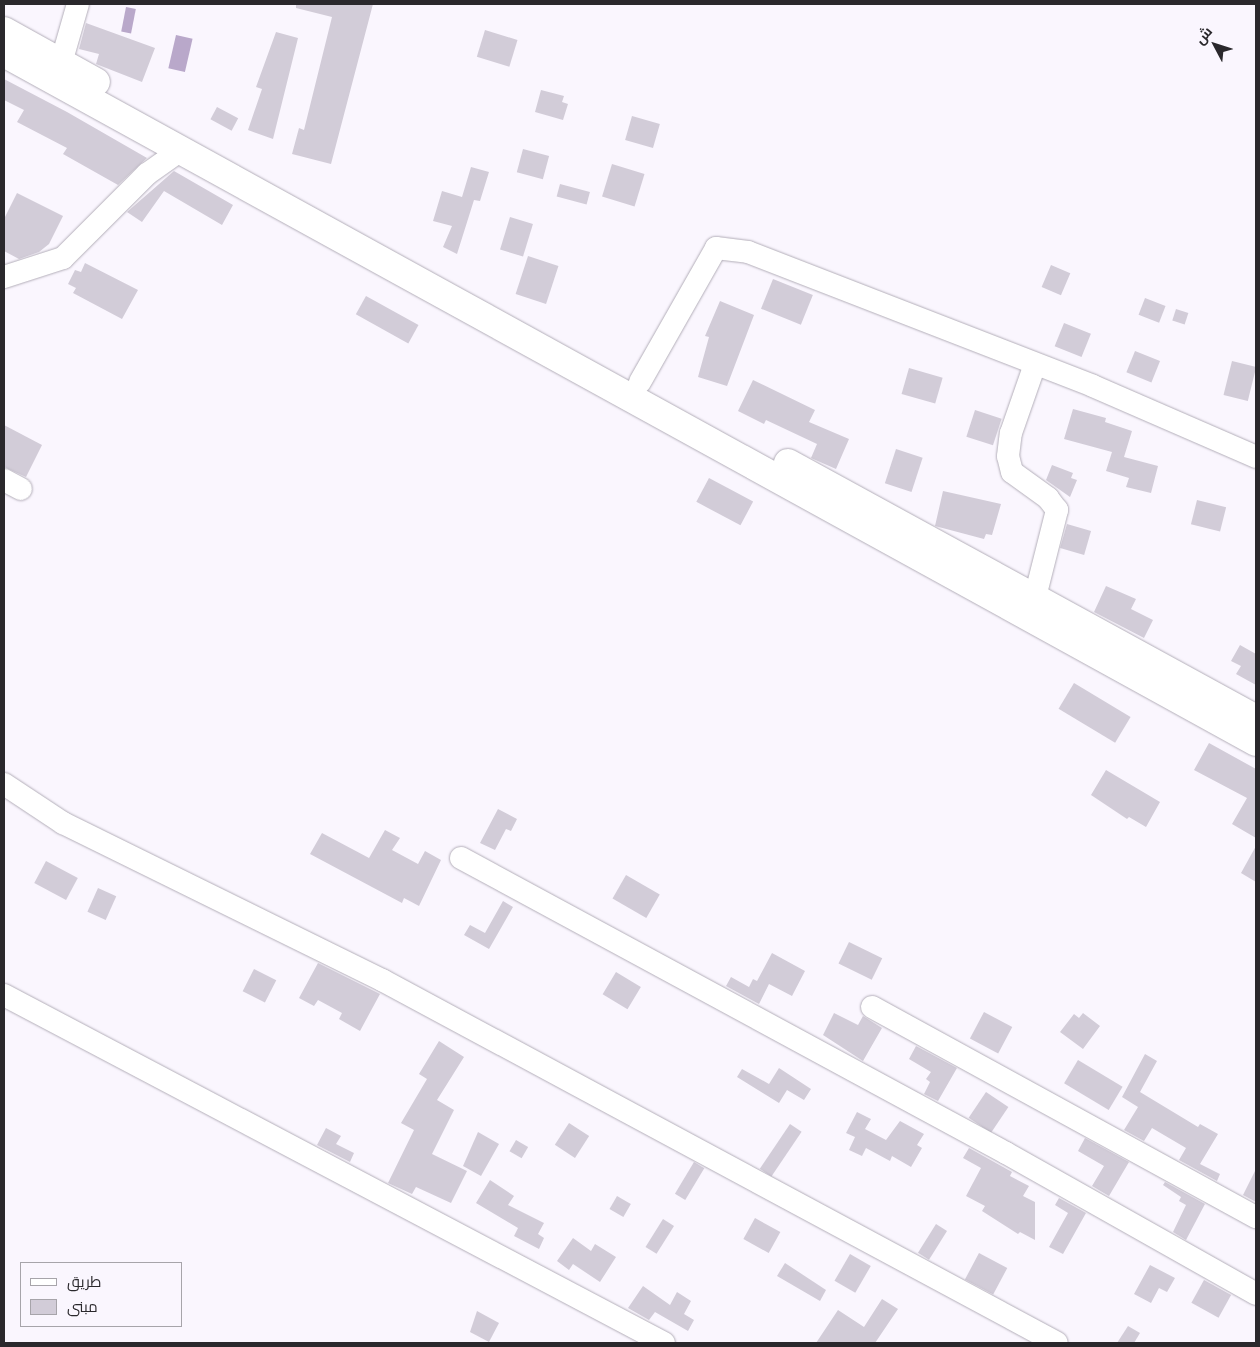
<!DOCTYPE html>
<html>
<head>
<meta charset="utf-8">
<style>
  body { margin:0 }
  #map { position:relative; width:1260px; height:1347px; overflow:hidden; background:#faf6fe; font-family:"Noto Sans",Cairo,sans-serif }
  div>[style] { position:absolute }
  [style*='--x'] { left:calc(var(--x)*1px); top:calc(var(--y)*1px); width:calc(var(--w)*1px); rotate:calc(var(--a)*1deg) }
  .water>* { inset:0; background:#b9a8ca; transform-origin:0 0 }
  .building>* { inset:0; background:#d2ccd8; transform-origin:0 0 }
  .roads { filter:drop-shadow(0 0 1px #b3aeb9) drop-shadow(0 0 1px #b3aeb9) }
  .minor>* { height:22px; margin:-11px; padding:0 11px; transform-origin:11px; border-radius:11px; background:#fff }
  .major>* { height:28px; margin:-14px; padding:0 14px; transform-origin:14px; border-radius:14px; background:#fff }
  span { translate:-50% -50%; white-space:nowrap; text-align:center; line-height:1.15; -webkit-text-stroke:4px #faf6fe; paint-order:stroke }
  .frame { position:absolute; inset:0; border:5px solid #2a282c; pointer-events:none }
  .legend { position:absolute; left:20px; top:1262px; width:162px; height:65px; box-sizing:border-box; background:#faf6fe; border:1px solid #a7a4aa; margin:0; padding:6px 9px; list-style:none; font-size:15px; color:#2a282c }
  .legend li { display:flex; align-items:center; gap:10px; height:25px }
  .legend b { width:25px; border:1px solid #a7a4aa }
  .north { position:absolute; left:1190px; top:20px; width:50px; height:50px; -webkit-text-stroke:4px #faf6fe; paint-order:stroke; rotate:310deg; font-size:14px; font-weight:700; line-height:20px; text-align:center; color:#2a282c }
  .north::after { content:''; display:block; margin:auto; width:18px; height:22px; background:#2a282c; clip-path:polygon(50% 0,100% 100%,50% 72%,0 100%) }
</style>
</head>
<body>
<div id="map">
  <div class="water">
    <div style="left:126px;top:7px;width:10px;height:25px;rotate:11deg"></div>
    <div style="left:176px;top:35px;width:17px;height:34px;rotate:13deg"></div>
  </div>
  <div class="building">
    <div style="clip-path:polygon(296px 4px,373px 4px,331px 164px,292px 154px,299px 128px,304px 130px,332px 17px,296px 8px)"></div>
    <div style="clip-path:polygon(86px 23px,155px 48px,142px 82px,96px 64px,99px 54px,79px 49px)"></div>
    <div style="left:485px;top:30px;width:34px;height:28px;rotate:17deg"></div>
    <div style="clip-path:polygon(276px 32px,298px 38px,273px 139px,248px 130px,262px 89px,256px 87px)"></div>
    <div style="clip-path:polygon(4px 79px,67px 112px,147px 158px,118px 185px,63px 154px,67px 148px,17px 122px,24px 110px,4px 100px)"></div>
    <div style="clip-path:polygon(541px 90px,564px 96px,562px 102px,568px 104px,563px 120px,535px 112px)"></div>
    <div style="left:217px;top:107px;width:24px;height:14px;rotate:28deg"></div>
    <div style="left:632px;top:116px;width:29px;height:25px;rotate:16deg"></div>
    <div style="left:523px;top:149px;width:27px;height:24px;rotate:15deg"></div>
    <div style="left:612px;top:164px;width:34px;height:34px;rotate:17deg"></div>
    <div style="clip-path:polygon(471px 167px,489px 172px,480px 201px,474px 200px,457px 254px,443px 247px,452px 226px,433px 221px,442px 191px,462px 197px)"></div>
    <div style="clip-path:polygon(174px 171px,233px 205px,222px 225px,164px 191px,142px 222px,127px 212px)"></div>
    <div style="left:560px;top:184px;width:31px;height:13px;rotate:15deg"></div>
    <div style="clip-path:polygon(17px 193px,63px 216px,49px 244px,39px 252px,19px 259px,4px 251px,4px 219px)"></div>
    <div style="left:510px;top:217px;width:24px;height:34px;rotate:17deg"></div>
    <div style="left:528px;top:256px;width:32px;height:40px;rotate:18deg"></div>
    <div style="clip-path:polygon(85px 263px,138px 290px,122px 319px,73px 293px,76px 288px,68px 284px,75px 270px,81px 272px)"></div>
    <div style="left:1051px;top:265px;width:21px;height:24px;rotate:23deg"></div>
    <div style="left:773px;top:279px;width:43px;height:32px;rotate:22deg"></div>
    <div style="left:366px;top:296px;width:60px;height:21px;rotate:29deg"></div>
    <div style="left:1145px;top:298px;width:22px;height:18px;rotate:21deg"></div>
    <div style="clip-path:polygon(720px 301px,754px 315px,727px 386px,698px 377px,709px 337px,705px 336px)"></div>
    <div style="left:1176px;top:309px;width:13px;height:12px;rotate:18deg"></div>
    <div style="left:1064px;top:323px;width:29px;height:25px;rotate:22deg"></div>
    <div style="left:1135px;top:351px;width:27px;height:23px;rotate:22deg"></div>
    <div style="left:1232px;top:361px;width:25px;height:35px;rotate:14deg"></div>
    <div style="left:909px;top:368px;width:35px;height:27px;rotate:16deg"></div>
    <div style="clip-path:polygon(753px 380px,815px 410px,809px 422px,849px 439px,836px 469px,811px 458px,817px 444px,766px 420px,764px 424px,738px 411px)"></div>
    <div style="clip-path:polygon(1073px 409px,1106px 418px,1105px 422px,1132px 431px,1124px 457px,1158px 466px,1151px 493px,1126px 487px,1129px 478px,1106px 471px,1112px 452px,1064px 439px)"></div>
    <div style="left:975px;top:410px;width:28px;height:28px;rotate:18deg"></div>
    <div style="clip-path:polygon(4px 425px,42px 445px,26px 477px,4px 467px)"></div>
    <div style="left:896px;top:449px;width:28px;height:36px;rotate:18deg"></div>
    <div style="clip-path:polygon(1052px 465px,1073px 473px,1071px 478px,1077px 480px,1070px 497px,1046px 480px)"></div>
    <div style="left:709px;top:478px;width:50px;height:27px;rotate:28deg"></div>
    <div style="clip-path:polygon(943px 491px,1001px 504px,992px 535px,986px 534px,984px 539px,935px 526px)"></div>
    <div style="left:1197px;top:500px;width:30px;height:25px;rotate:14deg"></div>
    <div style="left:1067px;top:524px;width:25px;height:25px;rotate:16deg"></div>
    <div style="clip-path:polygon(1106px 586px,1136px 599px,1131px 609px,1153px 620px,1144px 638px,1094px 612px)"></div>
    <div style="clip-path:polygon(1240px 645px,1256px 654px,1256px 685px,1236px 674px,1241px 666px,1231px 661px)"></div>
    <div style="left:1074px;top:683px;width:66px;height:30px;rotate:31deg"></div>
    <div style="clip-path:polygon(1209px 743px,1256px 769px,1256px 838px,1232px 824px,1247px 798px,1194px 770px)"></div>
    <div style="clip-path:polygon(1106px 770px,1160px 802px,1146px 827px,1129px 817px,1127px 819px,1091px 795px)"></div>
    <div style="clip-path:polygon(498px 809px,517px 819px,511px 831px,506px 829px,495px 850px,480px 843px)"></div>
    <div style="clip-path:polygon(385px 830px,400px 838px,392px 850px,418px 864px,425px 851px,441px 860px,419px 906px,404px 898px,402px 903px,310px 854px,322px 833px,369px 858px)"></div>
    <div style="clip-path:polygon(1256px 846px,1256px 882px,1241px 873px)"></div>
    <div style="left:46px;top:861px;width:36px;height:25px;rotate:28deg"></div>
    <div style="left:626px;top:875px;width:39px;height:27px;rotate:30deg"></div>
    <div style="left:98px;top:888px;width:20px;height:26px;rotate:24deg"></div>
    <div style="clip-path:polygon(503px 901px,513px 907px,489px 949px,464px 935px,470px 925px,485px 933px)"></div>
    <div style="left:849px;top:942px;width:37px;height:24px;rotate:26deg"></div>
    <div style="clip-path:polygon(772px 953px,805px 971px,792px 996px,769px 984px,759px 1004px,726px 986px,731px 977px,749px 987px,753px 979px,757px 981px)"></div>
    <div style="clip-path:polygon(318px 963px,380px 994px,360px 1031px,339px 1019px,342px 1013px,318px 1000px,314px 1006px,299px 998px)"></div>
    <div style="left:254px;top:969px;width:25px;height:25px;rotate:27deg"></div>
    <div style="left:616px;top:972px;width:29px;height:26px;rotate:31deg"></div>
    <div style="left:984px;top:1012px;width:32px;height:30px;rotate:28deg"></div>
    <div style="clip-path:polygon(834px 1013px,858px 1025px,863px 1016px,882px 1028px,863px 1061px,823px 1035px)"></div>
    <div style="clip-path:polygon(1083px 1013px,1100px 1026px,1083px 1049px,1060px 1032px,1074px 1014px,1079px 1018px)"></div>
    <div style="clip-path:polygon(439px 1041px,464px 1057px,437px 1100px,454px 1110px,432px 1154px,467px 1171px,451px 1203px,416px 1187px,412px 1194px,388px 1183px,414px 1130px,401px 1123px,427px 1079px,419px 1074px)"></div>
    <div style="clip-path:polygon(916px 1046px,957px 1068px,938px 1101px,924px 1094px,930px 1082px,926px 1079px,931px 1072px,909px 1059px)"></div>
    <div style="clip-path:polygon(1145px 1054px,1157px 1061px,1140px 1092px,1198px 1127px,1200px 1124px,1218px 1134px,1200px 1164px,1220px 1174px,1217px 1181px,1179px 1160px,1186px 1148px,1152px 1128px,1144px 1141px,1124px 1130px,1138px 1107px,1122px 1097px)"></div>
    <div style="left:1078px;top:1060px;width:52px;height:27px;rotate:31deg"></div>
    <div style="clip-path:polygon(779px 1068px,811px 1089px,804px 1100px,787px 1090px,779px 1103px,737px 1077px,742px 1069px,769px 1084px)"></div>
    <div style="left:986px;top:1092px;width:27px;height:31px;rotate:34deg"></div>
    <div style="clip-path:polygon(857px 1112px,871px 1119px,865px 1129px,886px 1140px,900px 1121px,924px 1134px,917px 1145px,922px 1148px,911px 1167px,892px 1156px,890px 1161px,866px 1148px,862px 1156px,849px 1150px,855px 1137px,846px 1133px)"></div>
    <div style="left:569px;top:1123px;width:24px;height:26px;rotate:33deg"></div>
    <div style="left:790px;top:1124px;width:14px;height:54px;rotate:34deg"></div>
    <div style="clip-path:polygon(326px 1128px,341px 1136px,336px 1144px,354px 1153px,350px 1162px,317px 1145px)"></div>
    <div style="clip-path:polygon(478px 1132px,499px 1144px,481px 1176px,463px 1166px)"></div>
    <div style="clip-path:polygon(1085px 1138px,1129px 1162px,1109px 1196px,1092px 1186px,1104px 1166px,1078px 1151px)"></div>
    <div style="left:516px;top:1140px;width:14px;height:13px;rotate:30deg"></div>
    <div style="clip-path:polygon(969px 1148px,1012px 1172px,1010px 1176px,1029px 1186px,1023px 1196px,1035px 1202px,1035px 1240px,1020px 1232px,1018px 1234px,982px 1211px,985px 1206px,966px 1196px,981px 1168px,963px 1158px)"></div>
    <div style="left:694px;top:1162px;width:12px;height:37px;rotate:31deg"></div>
    <div style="clip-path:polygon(1256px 1169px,1256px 1202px,1243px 1195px)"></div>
    <div style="clip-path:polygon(490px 1180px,514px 1196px,508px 1205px,544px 1223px,538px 1234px,544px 1238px,539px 1249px,514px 1236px,518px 1228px,476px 1203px)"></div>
    <div style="clip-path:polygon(1165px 1182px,1205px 1204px,1186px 1240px,1173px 1232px,1186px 1205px,1179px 1201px,1181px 1197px,1163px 1185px)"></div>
    <div style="left:617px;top:1196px;width:16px;height:15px;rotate:30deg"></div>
    <div style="clip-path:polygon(1059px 1198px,1086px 1213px,1063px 1254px,1049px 1247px,1068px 1213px,1055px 1205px)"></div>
    <div style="left:755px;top:1218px;width:29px;height:24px;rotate:29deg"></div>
    <div style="left:663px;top:1219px;width:13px;height:33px;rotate:32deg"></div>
    <div style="left:936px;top:1224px;width:13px;height:34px;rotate:32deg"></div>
    <div style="clip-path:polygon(573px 1238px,591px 1251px,595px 1244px,616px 1257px,600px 1282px,573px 1264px,569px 1270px,557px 1261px)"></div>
    <div style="left:979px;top:1253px;width:32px;height:30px;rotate:28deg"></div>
    <div style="left:850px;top:1254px;width:24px;height:31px;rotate:30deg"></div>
    <div style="clip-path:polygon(785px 1263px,826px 1290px,820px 1301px,777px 1276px)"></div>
    <div style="clip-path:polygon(1150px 1265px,1175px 1278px,1167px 1292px,1159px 1288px,1151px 1303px,1134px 1294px)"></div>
    <div style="left:1204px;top:1280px;width:31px;height:26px;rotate:29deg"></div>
    <div style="clip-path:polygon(643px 1286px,670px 1305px,677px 1292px,691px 1301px,684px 1314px,694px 1320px,688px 1331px,655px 1312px,649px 1320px,628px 1308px)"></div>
    <div style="clip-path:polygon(882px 1299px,898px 1309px,875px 1343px,816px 1343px,838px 1310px,864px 1327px)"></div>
    <div style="clip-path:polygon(477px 1311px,499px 1323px,489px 1342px,470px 1332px)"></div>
    <div style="clip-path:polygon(1128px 1326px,1140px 1333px,1134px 1343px,1117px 1343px)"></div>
  </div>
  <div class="roads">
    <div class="minor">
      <div style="--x:57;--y:77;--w:76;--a:-74"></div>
      <div style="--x:4;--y:277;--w:62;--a:-17.9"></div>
      <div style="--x:63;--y:258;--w:119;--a:-45"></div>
      <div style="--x:147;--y:174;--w:42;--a:-35.2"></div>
      <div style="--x:640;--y:382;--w:154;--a:-60.4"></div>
      <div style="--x:716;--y:248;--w:32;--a:7"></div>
      <div style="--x:748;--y:252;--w:370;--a:21.2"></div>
      <div style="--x:1093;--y:386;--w:178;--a:23.5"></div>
      <div style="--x:4;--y:480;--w:19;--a:28"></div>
      <div style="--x:1035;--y:597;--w:90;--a:-75.8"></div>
      <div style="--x:1057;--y:510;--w:15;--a:-127"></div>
      <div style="--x:1048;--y:498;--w:44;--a:-144.2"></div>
      <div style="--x:1012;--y:472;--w:16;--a:-104"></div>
      <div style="--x:1008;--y:456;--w:23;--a:-83"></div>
      <div style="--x:1011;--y:433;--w:73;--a:-70.8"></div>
      <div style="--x:4;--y:784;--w:71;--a:33.5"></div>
      <div style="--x:63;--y:823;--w:356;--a:26.2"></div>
      <div style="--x:382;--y:980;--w:766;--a:28.27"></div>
      <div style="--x:461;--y:858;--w:620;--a:28.43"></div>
      <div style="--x:1006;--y:1153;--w:287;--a:29.4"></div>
      <div style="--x:4;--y:995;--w:746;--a:27.8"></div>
      <div style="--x:872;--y:1007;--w:438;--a:28.7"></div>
    </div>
    <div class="major">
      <div style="--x:4;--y:31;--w:105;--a:29"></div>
      <div style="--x:4;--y:53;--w:1429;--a:28.82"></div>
      <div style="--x:788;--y:463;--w:533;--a:28.68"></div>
    </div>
  </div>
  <div class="frame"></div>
  <ul class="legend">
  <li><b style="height:6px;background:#fff"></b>طريق</li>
  <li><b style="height:14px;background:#d2ccd8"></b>مبنى</li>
  </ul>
  <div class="north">ش</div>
</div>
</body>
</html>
